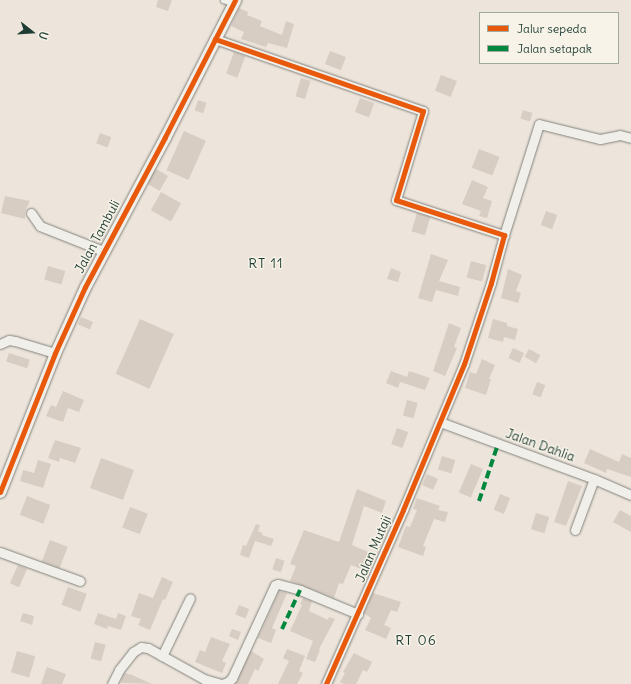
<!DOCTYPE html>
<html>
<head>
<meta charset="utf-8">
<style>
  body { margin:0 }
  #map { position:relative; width:631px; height:684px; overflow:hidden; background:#ede4db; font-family:Delius,sans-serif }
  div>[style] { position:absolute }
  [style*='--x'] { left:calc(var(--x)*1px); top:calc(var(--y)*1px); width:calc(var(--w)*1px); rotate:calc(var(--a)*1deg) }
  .building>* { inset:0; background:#d8cdc3; transform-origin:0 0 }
  .roads { filter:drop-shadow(0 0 1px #81837d) drop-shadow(0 0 1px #81837d) }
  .service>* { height:4.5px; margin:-2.25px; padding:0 2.25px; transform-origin:2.25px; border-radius:2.25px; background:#f1efea }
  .minor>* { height:9px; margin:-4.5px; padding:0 4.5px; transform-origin:4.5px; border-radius:4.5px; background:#f1efea }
  .tertiary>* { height:11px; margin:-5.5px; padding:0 5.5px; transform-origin:5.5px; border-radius:5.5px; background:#f1efea }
  .quiet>* { height:4px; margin-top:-2px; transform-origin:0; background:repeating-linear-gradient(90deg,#00873e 0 8px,transparent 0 12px) }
  .cycleway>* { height:5px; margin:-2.5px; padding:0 2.5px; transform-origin:2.5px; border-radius:2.5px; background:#e8590c }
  span { translate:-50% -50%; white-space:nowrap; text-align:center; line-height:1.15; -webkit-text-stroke:3px #f7f3e8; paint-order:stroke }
  .street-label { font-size:13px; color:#1f3d34 }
  .neighbourhood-label { font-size:14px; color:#1f3d34; letter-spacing:1px }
  .legend { position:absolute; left:479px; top:12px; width:140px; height:52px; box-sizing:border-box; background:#f7f3e8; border:1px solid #a1aaa0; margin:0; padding:5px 7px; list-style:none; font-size:12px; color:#1f3d34 }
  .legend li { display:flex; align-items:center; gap:8px; height:20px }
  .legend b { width:20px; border:1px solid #a1aaa0 }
  .north { position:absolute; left:12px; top:12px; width:40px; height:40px; -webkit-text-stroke:3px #f7f3e8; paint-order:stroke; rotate:107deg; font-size:11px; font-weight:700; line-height:16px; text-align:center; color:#1f3d34 }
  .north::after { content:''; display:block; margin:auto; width:14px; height:18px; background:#1f3d34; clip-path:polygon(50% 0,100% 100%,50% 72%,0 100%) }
</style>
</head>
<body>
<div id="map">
  <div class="building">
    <div style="clip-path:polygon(158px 0,172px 0,168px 11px,156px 7px)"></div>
    <div style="clip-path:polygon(239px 8px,248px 12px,247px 15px,262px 21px,260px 26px,282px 35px,286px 21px,294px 24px,287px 48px,268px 43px,266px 47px,241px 39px,244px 32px,231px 26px)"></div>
    <div style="left:330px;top:51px;width:17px;height:14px;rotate:21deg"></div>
    <div style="left:234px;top:52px;width:12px;height:23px;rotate:20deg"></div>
    <div style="left:441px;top:75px;width:17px;height:17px;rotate:21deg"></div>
    <div style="left:301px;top:78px;width:10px;height:19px;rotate:17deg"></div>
    <div style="left:360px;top:98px;width:15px;height:15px;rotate:20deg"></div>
    <div style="left:198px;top:100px;width:9px;height:11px;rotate:18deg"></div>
    <div style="left:523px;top:110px;width:10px;height:9px;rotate:17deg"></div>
    <div style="left:184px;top:131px;width:24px;height:43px;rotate:24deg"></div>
    <div style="left:100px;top:133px;width:12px;height:11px;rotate:20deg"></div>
    <div style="left:479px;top:149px;width:22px;height:20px;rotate:21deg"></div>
    <div style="left:156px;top:169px;width:14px;height:17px;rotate:30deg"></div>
    <div style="clip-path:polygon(472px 180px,488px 187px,483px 198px,492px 201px,487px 218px,479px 216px,481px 211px,462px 204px)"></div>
    <div style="left:161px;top:192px;width:23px;height:21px;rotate:29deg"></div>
    <div style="clip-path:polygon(5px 196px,30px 201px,25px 211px,25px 219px,1px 213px)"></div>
    <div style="left:546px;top:211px;width:12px;height:15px;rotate:20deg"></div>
    <div style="left:417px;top:213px;width:14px;height:19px;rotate:17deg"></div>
    <div style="clip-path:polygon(431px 254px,448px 260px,439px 281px,460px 287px,458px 296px,436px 290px,432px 302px,418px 298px)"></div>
    <div style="left:471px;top:261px;width:16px;height:17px;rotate:15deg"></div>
    <div style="left:48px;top:266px;width:18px;height:14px;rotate:16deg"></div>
    <div style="clip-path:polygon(391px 268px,401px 272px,398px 282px,387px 279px)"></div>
    <div style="clip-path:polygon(508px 269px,522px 275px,516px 291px,521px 293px,518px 303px,501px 298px)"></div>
    <div style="left:81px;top:317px;width:13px;height:8px;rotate:23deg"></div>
    <div style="left:140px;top:319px;width:37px;height:60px;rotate:24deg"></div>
    <div style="clip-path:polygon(493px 319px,507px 323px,507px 326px,518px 329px,515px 340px,504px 337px,503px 342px,488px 338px)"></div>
    <div style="clip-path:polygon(449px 323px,461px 328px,454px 347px,457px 348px,445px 376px,433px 371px)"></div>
    <div style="left:513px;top:348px;width:12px;height:11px;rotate:24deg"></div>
    <div style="left:529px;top:349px;width:13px;height:9px;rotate:29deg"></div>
    <div style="left:9px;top:353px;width:22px;height:9px;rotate:18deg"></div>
    <div style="clip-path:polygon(482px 359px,495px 365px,489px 379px,491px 379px,486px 395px,465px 388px,470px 372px,476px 374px)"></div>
    <div style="clip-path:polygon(391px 371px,407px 377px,409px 371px,430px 378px,425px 390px,400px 382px,398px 388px,386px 383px)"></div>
    <div style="left:537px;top:382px;width:9px;height:13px;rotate:21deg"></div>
    <div style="clip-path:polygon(63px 391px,84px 400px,79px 412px,68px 408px,63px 422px,46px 416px,51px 405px,56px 407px)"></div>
    <div style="left:407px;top:400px;width:11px;height:16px;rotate:15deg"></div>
    <div style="left:397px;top:428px;width:12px;height:17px;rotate:20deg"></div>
    <div style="clip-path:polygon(55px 440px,81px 448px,75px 463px,60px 458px,59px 462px,48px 458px)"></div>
    <div style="clip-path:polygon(590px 449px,619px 462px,622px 454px,631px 458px,631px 477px,607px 469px,606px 473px,584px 463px)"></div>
    <div style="left:442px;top:456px;width:14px;height:14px;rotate:17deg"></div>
    <div style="left:101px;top:458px;width:35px;height:32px;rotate:20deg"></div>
    <div style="clip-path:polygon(38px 460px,51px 464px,43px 488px,20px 481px,23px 470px,34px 473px)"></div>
    <div style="left:471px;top:464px;width:13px;height:31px;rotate:23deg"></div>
    <div style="left:427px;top:474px;width:12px;height:12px;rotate:24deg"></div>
    <div style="clip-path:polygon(568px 481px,582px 486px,566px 526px,554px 522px)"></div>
    <div style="clip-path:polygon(357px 489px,386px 501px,382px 513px,364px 506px,352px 545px,375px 555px,369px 572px,351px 565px,343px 584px,339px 583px,334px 598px,290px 581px,296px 566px,290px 564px,304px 530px,339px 542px)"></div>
    <div style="left:500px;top:494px;width:11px;height:17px;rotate:22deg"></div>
    <div style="left:27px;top:496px;width:25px;height:20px;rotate:21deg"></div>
    <div style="clip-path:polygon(417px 498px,440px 506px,438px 510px,448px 512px,445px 522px,434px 519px,423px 546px,426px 547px,423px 556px,398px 547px,406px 526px,410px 527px,417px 510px,413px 509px)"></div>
    <div style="left:130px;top:507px;width:19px;height:22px;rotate:21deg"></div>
    <div style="clip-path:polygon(620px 510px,631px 516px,631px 532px,613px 522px)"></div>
    <div style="left:536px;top:513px;width:14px;height:17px;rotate:17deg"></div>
    <div style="clip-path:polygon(256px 524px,260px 525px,258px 531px,262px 533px,262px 535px,274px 539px,271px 546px,255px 541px,249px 558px,240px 555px,243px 545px,246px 546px)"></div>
    <div style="left:50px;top:540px;width:19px;height:23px;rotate:21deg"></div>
    <div style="left:276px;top:558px;width:9px;height:12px;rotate:18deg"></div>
    <div style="left:18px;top:565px;width:10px;height:20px;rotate:24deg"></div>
    <div style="clip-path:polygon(162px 577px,173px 582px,165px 600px,163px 599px,150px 630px,138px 625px,141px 619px,131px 616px,139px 593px,153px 598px)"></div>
    <div style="left:68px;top:587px;width:20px;height:19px;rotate:20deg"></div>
    <div style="clip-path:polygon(279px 591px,287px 593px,272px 628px,276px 630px,271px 643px,258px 638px)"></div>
    <div style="clip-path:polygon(373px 593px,401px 602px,397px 612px,391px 610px,384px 625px,391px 628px,386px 639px,365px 630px,371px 618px,364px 613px)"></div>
    <div style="clip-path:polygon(303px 598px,312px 601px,309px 611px,328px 620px,329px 617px,335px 619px,319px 649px,320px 650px,315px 662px,306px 659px,313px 641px,290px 631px,302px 605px,300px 604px)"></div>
    <div style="left:239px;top:605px;width:11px;height:10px;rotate:22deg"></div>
    <div style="clip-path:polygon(23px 613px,34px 616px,32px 625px,20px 621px)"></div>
    <div style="clip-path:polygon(98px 613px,116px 619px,118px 613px,126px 616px,121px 630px,108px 626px,107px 629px,94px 624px)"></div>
    <div style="clip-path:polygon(232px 629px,241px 632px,238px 640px,229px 636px)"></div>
    <div style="clip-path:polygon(211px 637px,230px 644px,222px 661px,226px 663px,222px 673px,195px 662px,200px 650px,205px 652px)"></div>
    <div style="left:95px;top:642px;width:11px;height:17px;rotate:15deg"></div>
    <div style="clip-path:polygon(287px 649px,305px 656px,299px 671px,303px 673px,297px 684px,278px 684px,289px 661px,283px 658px)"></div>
    <div style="left:17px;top:651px;width:19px;height:22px;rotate:16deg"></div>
    <div style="clip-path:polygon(251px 651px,264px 659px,258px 671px,255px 669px,248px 684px,235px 684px)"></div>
    <div style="clip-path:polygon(354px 653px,372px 662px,367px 672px,363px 670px,356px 684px,344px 684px,340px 682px,345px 673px,343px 672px)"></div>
    <div style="clip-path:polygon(47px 667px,66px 674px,62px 684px,41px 684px)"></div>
    <div style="clip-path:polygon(124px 673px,132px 675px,152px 684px,121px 683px)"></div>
  </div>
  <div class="roads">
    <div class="service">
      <div style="--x:223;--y:0;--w:10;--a:17"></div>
    </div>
    <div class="minor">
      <div style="--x:215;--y:39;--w:220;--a:19.1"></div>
      <div style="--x:423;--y:111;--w:93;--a:106.9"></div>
      <div style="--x:396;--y:200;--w:114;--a:18"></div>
      <div style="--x:504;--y:235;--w:50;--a:105.2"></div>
      <div style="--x:491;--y:283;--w:85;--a:108.4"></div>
      <div style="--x:464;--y:364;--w:158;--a:112.7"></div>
      <div style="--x:403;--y:510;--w:190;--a:113.9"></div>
      <div style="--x:31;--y:213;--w:16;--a:55"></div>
      <div style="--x:40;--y:226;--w:68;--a:21.6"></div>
      <div style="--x:504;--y:235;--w:116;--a:-72.5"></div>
      <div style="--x:539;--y:124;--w:63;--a:13.8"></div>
      <div style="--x:600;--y:139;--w:20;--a:-11"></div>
      <div style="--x:620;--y:135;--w:11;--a:15"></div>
      <div style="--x:0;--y:344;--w:10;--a:-24"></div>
      <div style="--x:9;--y:340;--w:6;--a:9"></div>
      <div style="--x:15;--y:341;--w:42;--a:16.7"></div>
      <div style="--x:440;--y:422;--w:164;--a:20.3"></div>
      <div style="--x:594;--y:479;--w:40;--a:23.4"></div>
      <div style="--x:575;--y:530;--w:54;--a:-69.6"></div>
      <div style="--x:0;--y:552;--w:85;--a:19.9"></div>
      <div style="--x:162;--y:656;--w:64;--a:-64.2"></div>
      <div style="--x:112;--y:684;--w:16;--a:-63"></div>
      <div style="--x:119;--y:670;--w:23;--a:-52"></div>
      <div style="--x:133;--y:652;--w:9;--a:-32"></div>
      <div style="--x:141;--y:647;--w:7;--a:8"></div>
      <div style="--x:148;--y:648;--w:64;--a:29"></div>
      <div style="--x:204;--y:679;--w:19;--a:16"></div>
      <div style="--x:222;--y:684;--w:6;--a:-18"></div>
      <div style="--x:228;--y:682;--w:6;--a:-45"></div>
      <div style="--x:232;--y:678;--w:102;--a:-65.2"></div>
      <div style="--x:275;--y:585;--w:3;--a:-18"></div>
      <div style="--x:278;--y:584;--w:23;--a:15"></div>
      <div style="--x:300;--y:590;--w:63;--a:22.5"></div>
    </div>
    <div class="tertiary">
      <div style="--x:0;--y:492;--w:149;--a:-68.4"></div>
      <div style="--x:55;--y:353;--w:72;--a:-65.6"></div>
      <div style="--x:85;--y:287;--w:170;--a:-61.9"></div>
      <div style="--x:165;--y:137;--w:154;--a:-62.9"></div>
    </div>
  </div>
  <div class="quiet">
    <div style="--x:479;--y:501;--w:60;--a:-71.6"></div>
    <div style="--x:282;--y:629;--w:43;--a:-65.2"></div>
  </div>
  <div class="cycleway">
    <div style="--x:215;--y:39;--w:220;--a:19.1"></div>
    <div style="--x:423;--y:111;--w:93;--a:106.9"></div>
    <div style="--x:396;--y:200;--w:114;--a:18"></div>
    <div style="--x:504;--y:235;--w:50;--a:105.2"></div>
    <div style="--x:491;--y:283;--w:85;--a:108.4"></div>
    <div style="--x:464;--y:364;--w:158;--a:112.7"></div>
    <div style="--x:403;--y:510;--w:190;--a:113.9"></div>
    <div style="--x:0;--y:492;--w:149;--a:-68.4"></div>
    <div style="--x:55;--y:353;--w:72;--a:-65.6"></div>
    <div style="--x:85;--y:287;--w:170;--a:-61.9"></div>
    <div style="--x:165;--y:137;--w:154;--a:-62.9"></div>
  </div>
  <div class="street-label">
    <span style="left:98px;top:237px;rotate:-62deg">Jalan Tambuli</span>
    <span style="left:540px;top:446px;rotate:20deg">Jalan Dahlia</span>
    <span style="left:374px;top:549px;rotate:-67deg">Jalan Mutaji</span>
  </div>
  <div class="neighbourhood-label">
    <span style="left:266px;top:263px">RT 11</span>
    <span style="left:416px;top:640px">RT 06</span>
  </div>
  <ul class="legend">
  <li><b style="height:5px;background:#e8590c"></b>Jalur sepeda</li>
  <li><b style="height:5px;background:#00873e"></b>Jalan setapak</li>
  </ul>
  <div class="north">U</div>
</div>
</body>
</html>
